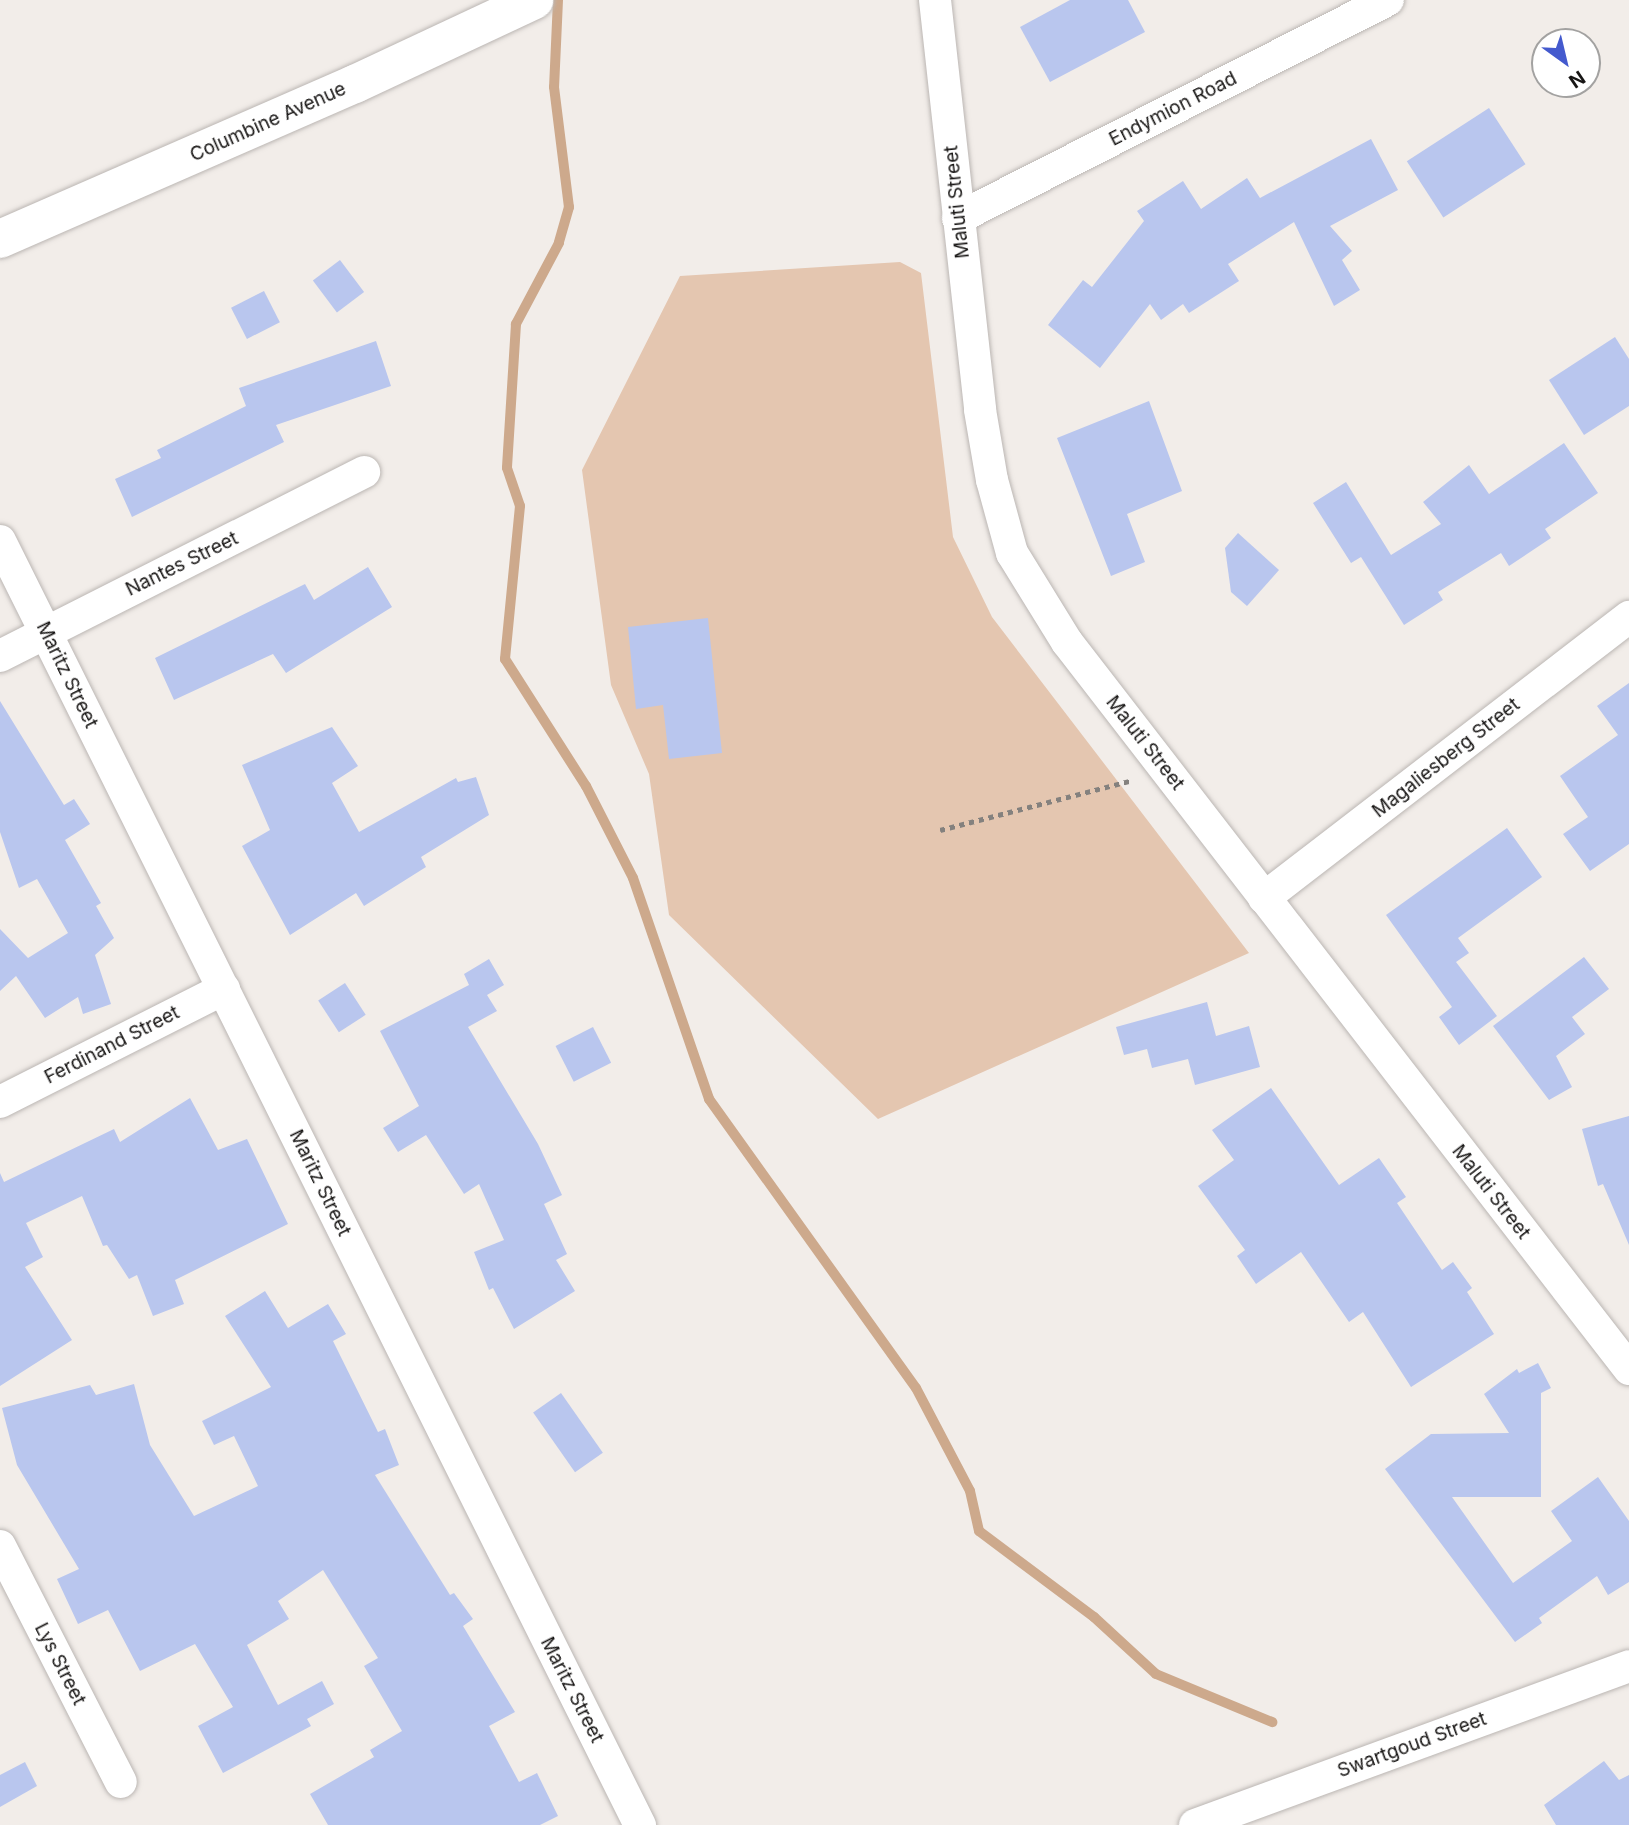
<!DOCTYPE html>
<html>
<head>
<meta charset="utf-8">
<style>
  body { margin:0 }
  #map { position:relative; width:1629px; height:1825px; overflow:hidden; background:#f2ede9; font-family:Inter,sans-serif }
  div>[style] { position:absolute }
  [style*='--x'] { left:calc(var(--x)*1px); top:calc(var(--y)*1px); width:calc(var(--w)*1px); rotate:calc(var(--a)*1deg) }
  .green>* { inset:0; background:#e4c6b0 }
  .stream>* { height:10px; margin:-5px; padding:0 5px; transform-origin:5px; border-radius:5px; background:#cda98c }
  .building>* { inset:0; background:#b9c6ee; transform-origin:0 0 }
  .path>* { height:4.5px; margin-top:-2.25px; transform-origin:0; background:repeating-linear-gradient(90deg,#84817e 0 5px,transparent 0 10px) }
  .roads { filter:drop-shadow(0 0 2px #bbb6b3) drop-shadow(0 0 2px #bbb6b3) }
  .minor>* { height:32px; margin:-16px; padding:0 16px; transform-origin:16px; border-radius:16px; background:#fff }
  .secondary>* { height:38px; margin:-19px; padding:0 19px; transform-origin:19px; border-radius:19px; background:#fff }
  span { translate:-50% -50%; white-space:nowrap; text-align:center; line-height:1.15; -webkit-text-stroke:5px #fff; paint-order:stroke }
  .street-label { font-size:19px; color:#181615 }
  .north { position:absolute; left:1531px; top:28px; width:70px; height:70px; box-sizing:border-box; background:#fff; border:2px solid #a3a2a1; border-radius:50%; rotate:146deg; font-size:19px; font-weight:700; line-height:28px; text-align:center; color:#181615 }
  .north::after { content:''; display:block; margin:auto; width:24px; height:32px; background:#445ace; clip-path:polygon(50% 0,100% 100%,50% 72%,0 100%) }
</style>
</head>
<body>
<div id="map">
  <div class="green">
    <div style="clip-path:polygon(900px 262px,921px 273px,953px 537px,992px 617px,1249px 953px,878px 1119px,669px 915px,649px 774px,611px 685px,582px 470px,680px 276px)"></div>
  </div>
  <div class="stream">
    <div style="--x:558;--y:0;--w:87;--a:92.6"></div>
    <div style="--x:554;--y:87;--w:121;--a:82.9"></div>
    <div style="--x:569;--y:207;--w:37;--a:106"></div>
    <div style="--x:559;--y:243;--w:92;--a:118"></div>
    <div style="--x:516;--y:324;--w:144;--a:93.6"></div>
    <div style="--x:507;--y:468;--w:40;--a:71.1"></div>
    <div style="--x:520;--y:506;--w:154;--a:95.6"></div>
    <div style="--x:505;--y:659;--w:151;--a:57.5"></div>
    <div style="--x:586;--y:786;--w:103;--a:62.9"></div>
    <div style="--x:633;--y:878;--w:234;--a:71"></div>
    <div style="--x:709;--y:1099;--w:355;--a:54.4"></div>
    <div style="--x:916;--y:1388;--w:116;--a:62.3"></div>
    <div style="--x:970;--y:1491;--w:41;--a:77.3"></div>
    <div style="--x:979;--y:1531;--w:144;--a:36.8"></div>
    <div style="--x:1094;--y:1617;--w:84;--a:42.6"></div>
    <div style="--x:1156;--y:1674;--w:126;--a:22.5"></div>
  </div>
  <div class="building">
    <div style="clip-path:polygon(1070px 0,1128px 0,1145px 32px,1050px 82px,1020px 27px)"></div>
    <div style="left:1489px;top:108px;width:67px;height:98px;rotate:57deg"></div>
    <div style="clip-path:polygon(1371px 139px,1398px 190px,1330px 226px,1352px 251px,1342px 260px,1360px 290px,1334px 306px,1294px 222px,1228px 264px,1239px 281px,1189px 313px,1183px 304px,1161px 320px,1150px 304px,1100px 368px,1048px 325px,1083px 280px,1092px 287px,1144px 221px,1137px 211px,1183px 181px,1201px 209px,1247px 178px,1260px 198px)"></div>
    <div style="left:340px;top:260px;width:40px;height:34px;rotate:53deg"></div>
    <div style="left:264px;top:291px;width:35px;height:37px;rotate:63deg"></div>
    <div style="clip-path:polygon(1615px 337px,1629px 359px,1629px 406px,1584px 435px,1549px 380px)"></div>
    <div style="clip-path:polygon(376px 341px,391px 386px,276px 425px,284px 442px,132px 517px,115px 479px,161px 458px,157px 450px,246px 406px,239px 388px)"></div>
    <div style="clip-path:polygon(1149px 401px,1182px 491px,1127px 514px,1145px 562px,1111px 576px,1057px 438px)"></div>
    <div style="clip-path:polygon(1564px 443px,1598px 493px,1545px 529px,1551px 538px,1509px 566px,1501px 553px,1438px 592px,1443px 600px,1404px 625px,1361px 557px,1351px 563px,1313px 503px,1346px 482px,1391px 555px,1441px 524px,1423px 502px,1469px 465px,1489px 494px)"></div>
    <div style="clip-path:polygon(1238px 533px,1279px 570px,1247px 606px,1231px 592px,1225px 548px)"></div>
    <div style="clip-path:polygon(368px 567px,392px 607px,286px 673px,273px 654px,174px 700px,155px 658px,305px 584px,314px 600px)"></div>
    <div style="clip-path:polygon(708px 618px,722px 753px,669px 759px,663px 705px,636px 709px,628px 627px)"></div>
    <div style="clip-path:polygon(1629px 683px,1629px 844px,1590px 871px,1563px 834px,1588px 817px,1560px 776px,1618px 735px,1597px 706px)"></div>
    <div style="clip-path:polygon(0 701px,64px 805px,74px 799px,90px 824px,65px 840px,101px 903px,96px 906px,114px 938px,95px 955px,111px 1004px,83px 1014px,78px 997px,45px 1018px,16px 976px,0 991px,0 929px,28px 958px,68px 933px,37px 879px,19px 888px,0 832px)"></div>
    <div style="clip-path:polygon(332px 727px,358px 766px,332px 783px,359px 832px,456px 778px,458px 782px,476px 777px,489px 815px,421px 857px,426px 867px,364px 906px,356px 893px,290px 935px,242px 846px,270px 830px,242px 765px)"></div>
    <div style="clip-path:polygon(1507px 828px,1542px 877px,1458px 938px,1469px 953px,1456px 962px,1497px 1016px,1459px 1045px,1439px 1017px,1452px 1007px,1386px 915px)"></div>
    <div style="clip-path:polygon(1584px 957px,1609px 989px,1572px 1017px,1585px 1034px,1556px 1056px,1572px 1087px,1549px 1100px,1493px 1026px)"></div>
    <div style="clip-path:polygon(489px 959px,504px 985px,487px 995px,497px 1011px,468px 1027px,538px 1144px,562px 1195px,544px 1204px,567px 1254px,556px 1260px,575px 1291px,514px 1329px,493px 1288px,489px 1290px,474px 1252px,504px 1240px,479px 1184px,464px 1194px,426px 1135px,398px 1152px,383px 1128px,419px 1106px,380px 1031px,469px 985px,464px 974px)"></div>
    <div style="left:345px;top:983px;width:38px;height:32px;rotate:57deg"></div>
    <div style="clip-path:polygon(1207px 1002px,1216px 1036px,1249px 1026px,1260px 1067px,1195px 1085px,1188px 1059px,1152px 1068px,1147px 1049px,1124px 1055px,1116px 1027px)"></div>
    <div style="left:593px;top:1027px;width:40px;height:42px;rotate:63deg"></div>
    <div style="clip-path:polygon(1271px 1088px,1339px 1185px,1379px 1158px,1406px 1197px,1397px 1203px,1442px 1270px,1453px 1262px,1472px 1288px,1467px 1292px,1494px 1334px,1411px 1387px,1363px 1312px,1349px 1322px,1301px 1252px,1256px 1284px,1237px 1256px,1245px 1250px,1198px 1186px,1234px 1160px,1212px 1130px)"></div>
    <div style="clip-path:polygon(190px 1098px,218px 1150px,247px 1139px,288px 1224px,175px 1280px,184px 1304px,153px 1316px,137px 1275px,129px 1279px,107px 1245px,103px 1246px,82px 1196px,26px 1223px,43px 1257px,25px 1267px,72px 1340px,0 1386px,0 1173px,4px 1182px,114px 1129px,120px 1142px)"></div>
    <div style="clip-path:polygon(1629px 1116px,1629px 1245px,1603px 1184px,1598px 1186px,1582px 1129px)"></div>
    <div style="clip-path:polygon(265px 1291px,288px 1328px,328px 1304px,346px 1334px,333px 1341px,378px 1432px,385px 1429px,399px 1465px,375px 1475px,450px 1595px,454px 1593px,473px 1619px,463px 1626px,515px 1712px,489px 1726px,519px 1782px,537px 1773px,558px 1816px,540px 1825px,328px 1825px,310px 1794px,374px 1757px,370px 1750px,402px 1731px,364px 1666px,378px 1658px,323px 1570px,278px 1601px,289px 1619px,247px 1645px,278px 1705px,322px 1681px,334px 1704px,307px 1719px,311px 1726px,223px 1773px,198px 1726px,233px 1707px,195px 1644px,140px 1671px,108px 1610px,78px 1624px,57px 1579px,79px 1569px,17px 1465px,2px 1408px,90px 1385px,96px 1395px,134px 1384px,150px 1445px,194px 1516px,258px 1486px,234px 1436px,214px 1445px,202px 1421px,271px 1387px,225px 1316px)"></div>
    <div style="clip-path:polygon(1538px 1363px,1551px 1388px,1541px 1393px,1541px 1497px,1452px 1497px,1513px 1583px,1572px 1541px,1551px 1511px,1598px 1477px,1629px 1521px,1629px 1582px,1608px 1595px,1597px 1576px,1539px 1618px,1542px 1623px,1515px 1642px,1385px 1469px,1431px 1434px,1509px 1433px,1484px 1394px,1517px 1369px,1519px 1373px)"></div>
    <div style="left:561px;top:1393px;width:73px;height:34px;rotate:55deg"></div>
    <div style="clip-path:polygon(1604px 1761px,1619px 1780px,1629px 1775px,1629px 1825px,1556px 1825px,1544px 1805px)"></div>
    <div style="clip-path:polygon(25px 1762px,37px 1786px,0 1807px,0 1775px)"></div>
  </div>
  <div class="path">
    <div style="--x:940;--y:830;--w:199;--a:-14.5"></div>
  </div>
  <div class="roads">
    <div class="minor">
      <div style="--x:935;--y:0;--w:412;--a:83.7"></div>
      <div style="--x:980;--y:410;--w:71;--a:80.3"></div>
      <div style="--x:992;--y:480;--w:76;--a:74.7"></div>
      <div style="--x:1012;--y:553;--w:105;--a:58.3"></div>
      <div style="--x:1067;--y:642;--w:919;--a:52.29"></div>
      <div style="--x:958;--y:218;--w:482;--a:-26.9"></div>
      <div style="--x:0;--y:541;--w:1435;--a:63.51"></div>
      <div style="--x:0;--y:656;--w:408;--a:-26.8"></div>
      <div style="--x:1264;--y:898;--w:461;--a:-37.6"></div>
      <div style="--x:0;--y:1102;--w:251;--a:-26.8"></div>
      <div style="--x:0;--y:1546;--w:265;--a:62.9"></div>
      <div style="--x:1195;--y:1825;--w:462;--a:-20.1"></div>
    </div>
    <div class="secondary">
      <div style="--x:0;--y:239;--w:387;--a:-23.6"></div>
      <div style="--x:355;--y:84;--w:198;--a:-25.1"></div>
    </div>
  </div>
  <div class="street-label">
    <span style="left:1173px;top:109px;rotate:-27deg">Endymion Road</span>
    <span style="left:268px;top:122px;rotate:-24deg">Columbine Avenue</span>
    <span style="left:957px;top:202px;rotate:-96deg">Maluti Street</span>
    <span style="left:182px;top:564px;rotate:-26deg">Nantes Street</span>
    <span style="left:67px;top:675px;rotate:64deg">Maritz Street</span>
    <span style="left:1145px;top:743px;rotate:52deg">Maluti Street</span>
    <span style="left:1446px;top:758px;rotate:-38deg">Magaliesberg Street</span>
    <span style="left:112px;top:1045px;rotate:-27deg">Ferdinand Street</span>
    <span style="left:320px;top:1183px;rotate:64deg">Maritz Street</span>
    <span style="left:1491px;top:1192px;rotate:52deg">Maluti Street</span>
    <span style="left:60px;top:1664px;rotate:63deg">Lys Street</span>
    <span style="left:572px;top:1690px;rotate:63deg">Maritz Street</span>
    <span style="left:1412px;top:1745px;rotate:-20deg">Swartgoud Street</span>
  </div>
  <div class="north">N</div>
</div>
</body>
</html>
